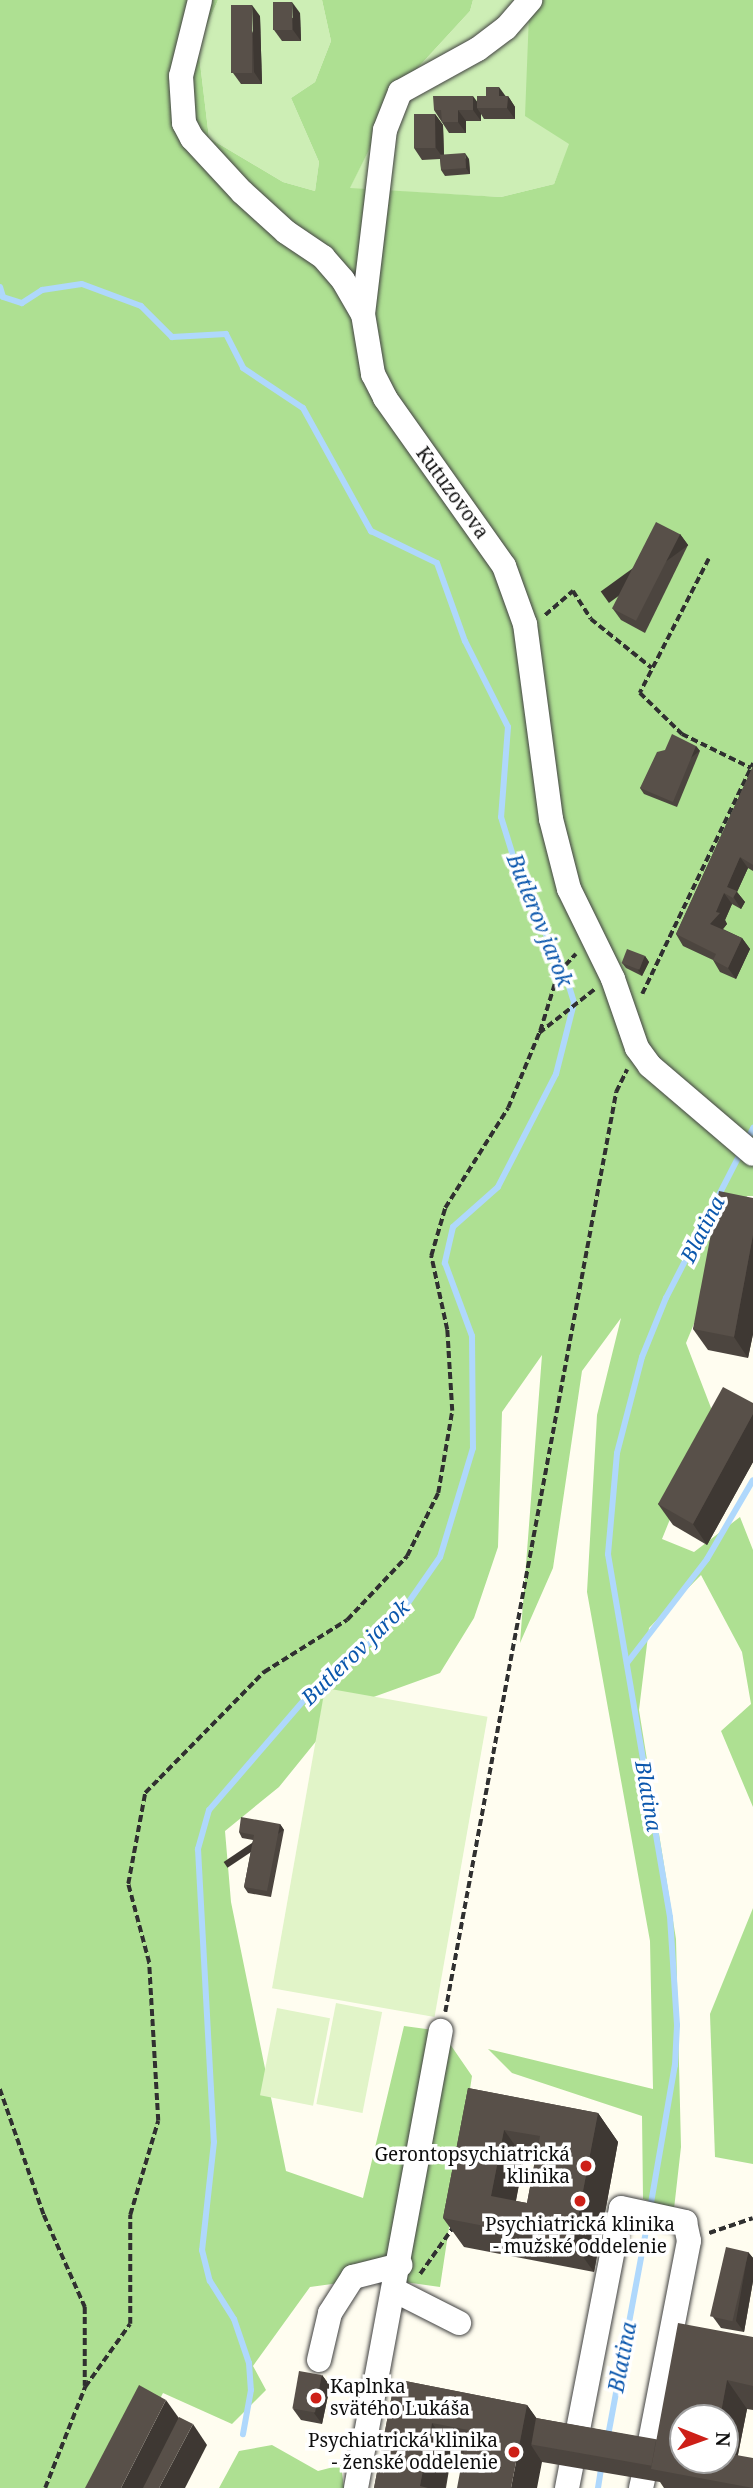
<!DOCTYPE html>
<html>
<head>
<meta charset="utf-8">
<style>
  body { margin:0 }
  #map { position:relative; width:753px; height:2488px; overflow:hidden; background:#fffdf0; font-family:"Noto Serif",serif }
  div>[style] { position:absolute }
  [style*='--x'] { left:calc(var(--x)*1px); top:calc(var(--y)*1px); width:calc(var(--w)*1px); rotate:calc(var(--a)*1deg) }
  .green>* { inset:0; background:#cdeeb5 }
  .forest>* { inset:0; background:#aee092 }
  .pitch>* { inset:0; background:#e1f4c8; transform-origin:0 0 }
  .stream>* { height:6px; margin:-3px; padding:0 3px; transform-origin:3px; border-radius:3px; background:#afd8fc }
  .path>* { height:3.5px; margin-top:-1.75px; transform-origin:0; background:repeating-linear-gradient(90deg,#303030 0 7px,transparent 0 10.5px) }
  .roads { filter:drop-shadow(0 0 2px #414141) drop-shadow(0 0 2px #414141) }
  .minor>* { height:24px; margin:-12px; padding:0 12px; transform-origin:12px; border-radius:12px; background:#fff }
  .wall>* { inset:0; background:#4c453f }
  .shaded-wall>* { inset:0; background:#3e3833; transform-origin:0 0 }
  .building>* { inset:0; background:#585049; transform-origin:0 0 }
  .dots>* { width:19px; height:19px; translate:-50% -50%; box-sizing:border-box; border:4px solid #fff; border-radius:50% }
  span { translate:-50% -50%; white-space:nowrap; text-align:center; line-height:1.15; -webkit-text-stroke:7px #fff; paint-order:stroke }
  .street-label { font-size:19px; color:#0e0e0e }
  .poi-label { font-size:19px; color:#0e0e0e }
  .right { translate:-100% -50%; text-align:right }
  .left { translate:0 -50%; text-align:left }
  .water-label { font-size:21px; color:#0b57ad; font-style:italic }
  .north { position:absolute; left:669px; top:2404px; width:70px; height:70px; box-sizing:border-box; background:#fff; border:2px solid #9f9f9f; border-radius:50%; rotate:91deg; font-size:19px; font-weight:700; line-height:28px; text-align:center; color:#0e0e0e }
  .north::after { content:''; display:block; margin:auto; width:24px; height:32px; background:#cd2018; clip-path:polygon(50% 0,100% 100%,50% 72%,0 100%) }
</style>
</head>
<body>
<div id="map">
  <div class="green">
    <div style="clip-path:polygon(218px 0,322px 0,331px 41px,315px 82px,291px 98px,319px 162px,315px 191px,283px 182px,209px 138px,198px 46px)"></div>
    <div style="clip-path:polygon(473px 0,526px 0,570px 144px,554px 184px,501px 197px,349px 189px,401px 86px,470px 11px)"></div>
  </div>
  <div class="forest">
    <div style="clip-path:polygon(0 0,218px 0,198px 46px,209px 138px,283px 182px,315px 191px,319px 162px,291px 98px,315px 82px,331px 41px,322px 0,473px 0,470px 11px,401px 86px,350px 188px,501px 197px,554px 184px,569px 144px,525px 116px,529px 14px,526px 0,753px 0,753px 1196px,747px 1196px,686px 1343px,713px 1413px,662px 1539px,694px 1552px,740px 1517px,753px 1550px,753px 1807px,721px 1731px,751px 1704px,742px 1652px,701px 1575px,649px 1628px,639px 1710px,676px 1939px,681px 2147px,674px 2209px,643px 2199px,642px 2116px,512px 2073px,488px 2049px,653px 2089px,650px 1941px,587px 1592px,597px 1415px,621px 1318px,582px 1371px,553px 1568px,520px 1643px,542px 1355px,502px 1412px,498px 1547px,474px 1618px,440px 1673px,343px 1708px,279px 1787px,225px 1831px,231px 1902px,286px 2171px,363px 2198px,404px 2026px,441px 2031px,472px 2076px,440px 2287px,376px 2278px,310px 2287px,253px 2366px,266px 2390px,232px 2424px,163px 2393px,114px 2488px,0 2488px)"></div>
    <div style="clip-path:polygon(753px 1908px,753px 2164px,715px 2157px,710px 2014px)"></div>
    <div style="clip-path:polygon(272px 2445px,318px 2471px,341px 2465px,344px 2488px,219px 2488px,239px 2451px)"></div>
  </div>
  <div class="pitch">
    <div style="left:325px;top:1688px;width:165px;height:305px;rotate:10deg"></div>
    <div style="left:336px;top:2003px;width:47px;height:103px;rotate:11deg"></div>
    <div style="left:277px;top:2008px;width:54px;height:89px;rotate:11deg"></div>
  </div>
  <div class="stream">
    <div style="--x:0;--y:287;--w:10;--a:73"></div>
    <div style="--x:3;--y:297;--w:20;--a:18"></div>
    <div style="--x:22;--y:303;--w:24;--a:-33"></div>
    <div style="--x:42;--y:290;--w:40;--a:-8.5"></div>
    <div style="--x:82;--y:284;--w:63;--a:20.4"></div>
    <div style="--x:141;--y:306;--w:44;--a:45"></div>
    <div style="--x:172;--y:337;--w:54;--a:-3.2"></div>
    <div style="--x:226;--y:334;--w:38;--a:63"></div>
    <div style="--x:243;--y:368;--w:72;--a:33.7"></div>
    <div style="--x:303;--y:408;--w:141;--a:61.1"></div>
    <div style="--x:371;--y:531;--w:73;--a:25.9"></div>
    <div style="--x:437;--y:563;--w:83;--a:70.3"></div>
    <div style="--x:465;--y:641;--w:96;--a:63.4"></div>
    <div style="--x:508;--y:727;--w:90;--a:94.4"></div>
    <div style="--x:501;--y:817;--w:74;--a:72.8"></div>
    <div style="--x:523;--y:888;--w:95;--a:63.7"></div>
    <div style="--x:565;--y:973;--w:31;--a:73"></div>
    <div style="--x:574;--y:1003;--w:73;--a:104.2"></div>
    <div style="--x:556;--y:1074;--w:127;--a:117.2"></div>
    <div style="--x:498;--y:1187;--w:60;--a:138.4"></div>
    <div style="--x:453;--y:1227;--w:37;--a:103"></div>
    <div style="--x:445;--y:1263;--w:78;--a:69.7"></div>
    <div style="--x:472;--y:1336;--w:112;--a:89.5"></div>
    <div style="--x:473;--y:1448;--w:114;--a:106.8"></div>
    <div style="--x:440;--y:1557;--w:56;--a:124.8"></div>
    <div style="--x:408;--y:1603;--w:50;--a:133.4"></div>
    <div style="--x:374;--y:1639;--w:73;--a:141.1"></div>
    <div style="--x:317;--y:1685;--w:165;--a:130.8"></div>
    <div style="--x:209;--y:1810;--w:41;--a:105.8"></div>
    <div style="--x:198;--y:1849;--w:293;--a:86.9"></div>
    <div style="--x:214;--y:2142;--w:109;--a:96.3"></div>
    <div style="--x:202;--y:2250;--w:32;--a:76"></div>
    <div style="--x:210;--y:2281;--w:45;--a:57.7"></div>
    <div style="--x:234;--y:2319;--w:46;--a:71.2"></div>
    <div style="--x:249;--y:2363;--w:27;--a:86"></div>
    <div style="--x:251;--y:2390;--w:45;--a:100.3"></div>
    <div style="--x:746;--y:1142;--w:16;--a:-63"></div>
    <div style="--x:627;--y:1663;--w:131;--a:-52.4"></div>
    <div style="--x:707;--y:1559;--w:91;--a:-59.8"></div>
    <div style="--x:650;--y:2209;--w:146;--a:-80.2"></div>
    <div style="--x:675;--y:2065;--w:40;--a:-87.1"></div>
    <div style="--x:677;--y:2025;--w:108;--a:-93.7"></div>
    <div style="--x:670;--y:1917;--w:368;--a:-99.7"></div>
    <div style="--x:608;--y:1554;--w:101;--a:-84.9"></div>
    <div style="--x:617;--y:1453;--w:99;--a:-75.4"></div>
    <div style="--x:642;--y:1357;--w:64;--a:-67.9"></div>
    <div style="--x:666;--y:1298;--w:164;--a:-62.8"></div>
    <div style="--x:608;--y:2436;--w:220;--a:-79.5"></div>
    <div style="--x:598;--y:2488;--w:24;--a:-81"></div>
  </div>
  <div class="path">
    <div style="--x:709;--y:559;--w:151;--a:117.2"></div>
    <div style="--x:640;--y:693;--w:59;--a:44.3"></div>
    <div style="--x:682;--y:734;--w:77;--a:26.2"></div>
    <div style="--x:545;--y:615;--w:37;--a:-41"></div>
    <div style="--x:573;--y:591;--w:33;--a:57"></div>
    <div style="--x:591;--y:619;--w:78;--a:38.8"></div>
    <div style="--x:642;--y:994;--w:256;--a:-64.3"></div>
    <div style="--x:540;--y:1031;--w:61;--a:-72.8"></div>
    <div style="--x:558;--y:973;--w:26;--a:-47"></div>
    <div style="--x:445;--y:2012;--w:936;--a:-79.47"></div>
    <div style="--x:616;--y:1092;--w:25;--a:-64"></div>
    <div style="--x:0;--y:2089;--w:133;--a:70.8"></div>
    <div style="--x:44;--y:2215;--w:101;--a:66"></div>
    <div style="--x:85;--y:2307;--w:79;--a:90"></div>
    <div style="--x:709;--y:2233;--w:46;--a:-18.8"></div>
    <div style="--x:420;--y:2274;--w:59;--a:-54.7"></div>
    <div style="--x:45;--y:2488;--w:109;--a:-68.4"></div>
    <div style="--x:85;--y:2387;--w:77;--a:-54.5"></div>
    <div style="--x:130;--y:2324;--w:109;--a:-90"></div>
    <div style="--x:130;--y:2215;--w:98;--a:-73.4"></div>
    <div style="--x:158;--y:2121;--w:158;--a:-93.3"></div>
    <div style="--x:149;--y:1963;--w:82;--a:-104.9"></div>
    <div style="--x:128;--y:1884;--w:93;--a:-79.4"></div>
    <div style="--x:145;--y:1793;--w:170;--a:-45.5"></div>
    <div style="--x:264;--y:1672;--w:98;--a:-32.1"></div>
    <div style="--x:347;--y:1620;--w:88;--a:-46.8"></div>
    <div style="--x:407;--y:1556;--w:70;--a:-63.8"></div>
    <div style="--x:438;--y:1493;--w:83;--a:-80.3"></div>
    <div style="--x:452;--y:1411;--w:81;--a:-93.5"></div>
    <div style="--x:447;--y:1330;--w:76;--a:-102.2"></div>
    <div style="--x:431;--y:1256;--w:50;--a:-73.7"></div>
    <div style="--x:445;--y:1208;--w:118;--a:-57.8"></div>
    <div style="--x:508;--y:1108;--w:81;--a:-67.5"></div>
    <div style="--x:539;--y:1033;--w:71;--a:-38.2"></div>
  </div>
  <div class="roads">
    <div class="minor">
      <div style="--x:200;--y:0;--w:78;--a:104"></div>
      <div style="--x:181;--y:76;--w:47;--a:86.3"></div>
      <div style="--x:184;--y:123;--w:17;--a:62"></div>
      <div style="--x:192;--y:138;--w:74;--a:47.2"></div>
      <div style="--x:242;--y:192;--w:59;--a:42.3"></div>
      <div style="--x:286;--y:232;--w:45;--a:34"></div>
      <div style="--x:323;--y:257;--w:30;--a:49"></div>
      <div style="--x:343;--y:280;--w:39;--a:60"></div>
      <div style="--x:363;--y:314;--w:61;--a:80.5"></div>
      <div style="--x:373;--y:374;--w:27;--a:63"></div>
      <div style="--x:385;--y:398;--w:206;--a:54.7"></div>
      <div style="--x:504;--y:566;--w:62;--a:70.1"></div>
      <div style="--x:525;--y:624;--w:197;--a:82.4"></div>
      <div style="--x:551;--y:819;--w:72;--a:75.6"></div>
      <div style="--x:569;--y:889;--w:100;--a:63.9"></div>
      <div style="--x:613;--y:979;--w:73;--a:70.8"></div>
      <div style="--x:637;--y:1048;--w:22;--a:54"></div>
      <div style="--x:650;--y:1066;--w:135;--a:40.5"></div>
      <div style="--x:363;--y:314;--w:185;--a:-83.2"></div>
      <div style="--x:385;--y:130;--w:41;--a:-68.5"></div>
      <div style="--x:400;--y:92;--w:89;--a:-28.9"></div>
      <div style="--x:478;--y:49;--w:35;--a:-37"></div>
      <div style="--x:506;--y:28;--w:37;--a:-49"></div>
      <div style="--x:394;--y:2290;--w:73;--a:26.9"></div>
      <div style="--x:319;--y:2360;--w:48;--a:-76.8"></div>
      <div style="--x:330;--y:2313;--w:43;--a:-57.4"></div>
      <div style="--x:353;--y:2277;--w:49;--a:-14.3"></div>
      <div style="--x:576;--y:2440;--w:236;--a:-79"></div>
      <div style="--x:621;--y:2208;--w:66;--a:12.3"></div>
      <div style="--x:685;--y:2222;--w:19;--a:78"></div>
      <div style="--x:689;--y:2241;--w:215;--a:101"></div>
      <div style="--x:356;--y:2488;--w:465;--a:-79.5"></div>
      <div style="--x:567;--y:2488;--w:21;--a:-79"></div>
      <div style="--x:641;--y:2488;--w:9;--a:-77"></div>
    </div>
  </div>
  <div class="wall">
    <div style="clip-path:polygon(300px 13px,301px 41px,282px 41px,274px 30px)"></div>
    <div style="clip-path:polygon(260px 16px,262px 84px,241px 84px,233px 73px)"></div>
    <div style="clip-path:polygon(508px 96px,515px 107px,515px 119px,484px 119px,481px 114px,481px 121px,466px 121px,466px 133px,449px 133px,434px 110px)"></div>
    <div style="clip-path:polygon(435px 114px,443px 125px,444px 155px,469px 159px,470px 174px,445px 176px,441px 170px,440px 159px,422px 160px,414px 148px)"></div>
    <div style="clip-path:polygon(680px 534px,688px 545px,645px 633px,621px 620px,613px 609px)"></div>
    <div style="clip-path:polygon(696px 746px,700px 751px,677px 807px,644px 794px,640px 788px)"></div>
    <div style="clip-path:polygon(753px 766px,753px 871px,748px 868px,737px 892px,745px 902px,741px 909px,732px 904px,725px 920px,727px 924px,723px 929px,742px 938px,750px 949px,736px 979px,720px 972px,713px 960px,683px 946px,676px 934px)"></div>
    <div style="clip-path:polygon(645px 956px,649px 962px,642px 976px,626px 968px,622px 963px)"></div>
    <div style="clip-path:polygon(753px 1198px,753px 1334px,748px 1358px,708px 1350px,693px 1329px)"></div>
    <div style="clip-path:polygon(753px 1403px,753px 1462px,707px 1545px,673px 1525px,658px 1504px)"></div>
    <div style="clip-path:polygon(280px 1824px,284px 1830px,271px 1897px,248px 1893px,244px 1887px,253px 1840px,242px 1838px,239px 1832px)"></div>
    <div style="clip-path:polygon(evenodd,468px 2088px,598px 2113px,618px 2142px,594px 2272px,464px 2247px,443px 2218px,468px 2088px,524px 2158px,535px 2160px,527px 2203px,516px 2201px,524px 2158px)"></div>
    <div style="clip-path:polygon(748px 2252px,753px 2258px,753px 2281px,744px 2332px,721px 2328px,713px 2317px)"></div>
    <div style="clip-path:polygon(753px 2337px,753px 2410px,747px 2409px,738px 2455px,753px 2488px,664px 2488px,660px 2482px,542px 2462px,463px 2454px,452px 2452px,446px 2488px,374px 2488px,395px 2379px,527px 2405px,536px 2418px,656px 2440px)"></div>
    <div style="clip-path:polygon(322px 2375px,330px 2386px,322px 2424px,301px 2420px,293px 2409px)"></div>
  </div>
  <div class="shaded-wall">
    <div style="clip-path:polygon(292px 2px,300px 13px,301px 41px,293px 30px)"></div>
    <div style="clip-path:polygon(252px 5px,260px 16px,262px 84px,254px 72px)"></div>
    <div style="clip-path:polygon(499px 87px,507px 98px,499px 96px)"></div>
    <div style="clip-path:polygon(473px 96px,481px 107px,477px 108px,481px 114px,481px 121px,473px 110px)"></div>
    <div style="clip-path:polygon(508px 96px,515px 107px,515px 119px,507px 108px)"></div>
    <div style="clip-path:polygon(458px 110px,466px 121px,466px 133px,458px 122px)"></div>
    <div style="clip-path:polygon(435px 114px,443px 125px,444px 159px,436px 148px)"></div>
    <div style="clip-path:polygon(465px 153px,469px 159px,470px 174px,466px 168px)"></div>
    <div style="left:680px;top:534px;width:14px;height:98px;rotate:54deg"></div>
    <div style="left:696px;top:746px;width:6px;height:61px;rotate:51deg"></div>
    <div style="clip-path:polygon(740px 857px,748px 868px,737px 892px,745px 902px,741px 909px,727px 887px)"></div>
    <div style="clip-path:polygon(724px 893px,732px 904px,725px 920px,727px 924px,718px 935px,710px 924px)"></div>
    <div style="clip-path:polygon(742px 938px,750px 949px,736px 979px,728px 968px)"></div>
    <div style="clip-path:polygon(645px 956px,649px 962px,642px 976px,638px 970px)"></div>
    <div style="clip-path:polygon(753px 1235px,753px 1334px,748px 1358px,734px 1337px)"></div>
    <div style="clip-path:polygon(753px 1414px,753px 1462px,707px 1545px,693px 1524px)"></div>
    <div style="left:280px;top:1824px;width:7px;height:68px;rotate:56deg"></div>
    <div style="clip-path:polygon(598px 2113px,618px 2142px,594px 2272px,573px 2243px)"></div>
    <div style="clip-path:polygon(504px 2130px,524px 2158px,511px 2225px,491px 2196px)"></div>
    <div style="clip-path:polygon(748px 2252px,753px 2258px,753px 2281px,744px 2332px,736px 2321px)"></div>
    <div style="clip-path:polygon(322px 2375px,330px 2386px,322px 2424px,314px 2413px)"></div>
    <div style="clip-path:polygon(727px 2380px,747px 2409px,733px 2479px,725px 2460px,725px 2418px,720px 2418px)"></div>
    <div style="clip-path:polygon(166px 2400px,181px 2421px,146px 2488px,121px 2488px)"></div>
    <div style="clip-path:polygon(527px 2405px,548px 2434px,531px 2445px,542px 2462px,537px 2488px,511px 2488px)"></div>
    <div style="clip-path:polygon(432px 2423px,452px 2452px,445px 2488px,421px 2488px,420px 2486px)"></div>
    <div style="clip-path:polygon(193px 2424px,207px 2445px,185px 2488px,159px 2488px)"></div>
  </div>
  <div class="building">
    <div style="left:273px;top:2px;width:19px;height:28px"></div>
    <div style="left:231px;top:5px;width:21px;height:68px"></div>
    <div style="clip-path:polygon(486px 87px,499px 87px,499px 96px,508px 96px,507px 108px,477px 108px,477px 96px,486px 96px)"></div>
    <div style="clip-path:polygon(433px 96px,473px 96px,473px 110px,458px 110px,458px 122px,442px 122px,441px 110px,434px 110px)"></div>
    <div style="left:414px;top:114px;width:21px;height:34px"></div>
    <div style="left:465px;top:153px;width:15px;height:25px;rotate:86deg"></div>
    <div style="left:656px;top:522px;width:27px;height:97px;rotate:27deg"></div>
    <div style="clip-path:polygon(672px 734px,696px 746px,673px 802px,640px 788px,657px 752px,665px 750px)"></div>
    <div style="clip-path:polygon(753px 766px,753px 865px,740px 857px,727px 887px,737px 891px,733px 898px,724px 893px,716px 912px,720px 913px,710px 924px,742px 938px,728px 968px,713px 960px,716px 954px,676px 934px)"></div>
    <div style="left:627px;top:949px;width:19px;height:15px;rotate:21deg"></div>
    <div style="clip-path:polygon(719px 1191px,753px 1198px,753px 1235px,734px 1337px,693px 1329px)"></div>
    <div style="clip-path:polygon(723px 1387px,753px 1403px,753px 1414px,693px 1524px,658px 1504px)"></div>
    <div style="clip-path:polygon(241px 1817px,280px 1824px,267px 1891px,244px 1887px,254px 1835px,239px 1832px)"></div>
    <div style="clip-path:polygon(evenodd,468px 2088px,598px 2113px,573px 2243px,443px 2218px,468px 2088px,504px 2130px,540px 2136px,527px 2203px,491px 2196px,504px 2130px)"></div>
    <div style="left:726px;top:2247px;width:23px;height:71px;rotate:13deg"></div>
    <div style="clip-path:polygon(678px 2323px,753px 2337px,753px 2386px,727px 2380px,720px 2418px,683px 2418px,683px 2460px,725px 2460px,725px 2453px,753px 2458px,753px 2488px,651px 2469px)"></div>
    <div style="left:299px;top:2371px;width:23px;height:38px;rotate:10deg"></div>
    <div style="clip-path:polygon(395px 2379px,527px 2405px,511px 2488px,457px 2488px,468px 2430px,432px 2423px,420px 2486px,428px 2488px,374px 2488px)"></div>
    <div style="clip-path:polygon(139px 2385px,166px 2400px,121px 2488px,85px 2488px)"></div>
    <div style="clip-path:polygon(179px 2417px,193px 2424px,159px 2488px,143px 2488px)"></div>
    <div style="left:536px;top:2418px;width:122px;height:27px;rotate:10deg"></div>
  </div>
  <div class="dots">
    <div style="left:586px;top:2166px;background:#cd2018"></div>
    <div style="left:580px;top:2201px;background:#cd2018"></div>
    <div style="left:316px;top:2398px;background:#cd2018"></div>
    <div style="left:514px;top:2452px;background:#cd2018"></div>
  </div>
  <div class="street-label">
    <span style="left:452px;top:493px;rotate:54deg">Kutuzovova</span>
  </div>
  <div class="poi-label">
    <span class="right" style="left:570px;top:2166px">Gerontopsychiatrická<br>klinika</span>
    <span style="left:580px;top:2236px">Psychiatrická klinika<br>- mužské oddelenie</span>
    <span class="left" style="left:330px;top:2398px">Kaplnka<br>svätého Lukáša</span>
    <span class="right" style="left:498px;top:2452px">Psychiatrická klinika<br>- ženské oddelenie</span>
  </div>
  <div class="water-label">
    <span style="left:540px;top:920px;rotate:68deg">Butlerov jarok</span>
    <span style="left:702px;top:1229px;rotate:-63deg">Blatina</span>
    <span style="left:355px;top:1652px;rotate:-44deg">Butlerov jarok</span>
    <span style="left:649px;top:1796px;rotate:80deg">Blatina</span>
    <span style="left:622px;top:2357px;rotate:-79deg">Blatina</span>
  </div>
  <div class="north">N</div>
</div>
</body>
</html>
